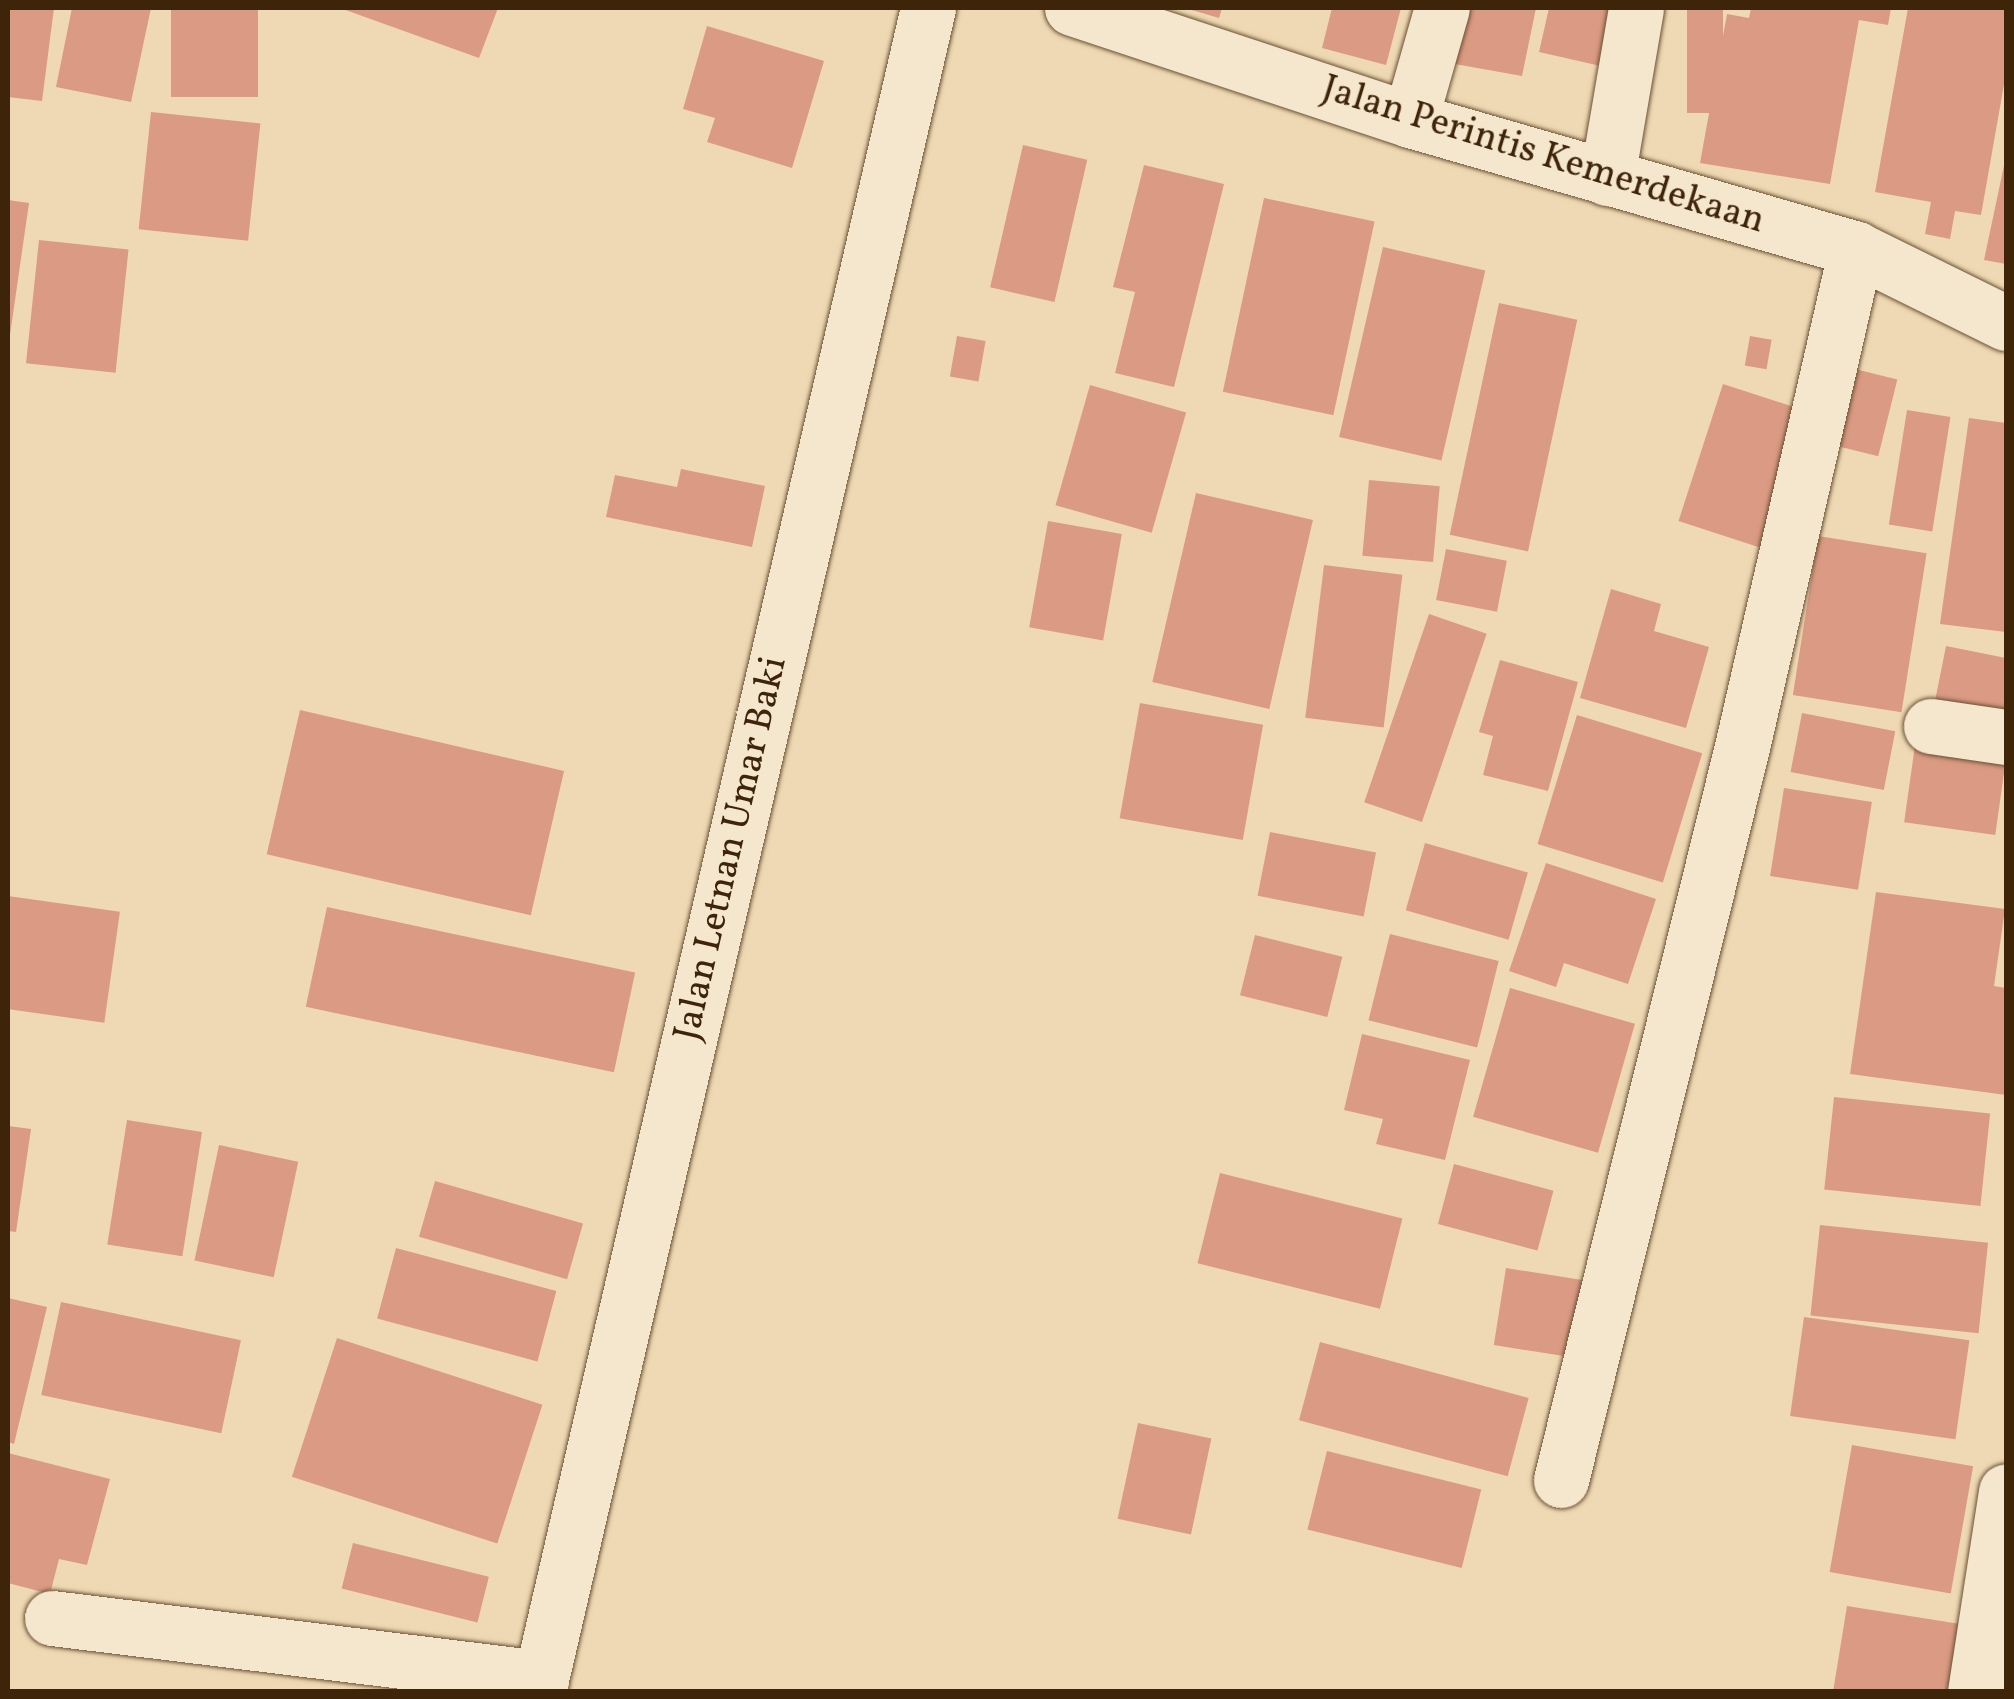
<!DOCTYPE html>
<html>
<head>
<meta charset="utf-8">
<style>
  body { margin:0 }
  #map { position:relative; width:2014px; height:1699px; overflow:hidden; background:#efd9b4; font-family:Vollkorn,serif }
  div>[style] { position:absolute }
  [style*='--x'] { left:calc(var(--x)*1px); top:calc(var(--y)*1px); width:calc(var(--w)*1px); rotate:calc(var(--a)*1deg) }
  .building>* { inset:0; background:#db9a83; transform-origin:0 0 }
  .roads { filter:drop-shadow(0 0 2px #6a5133) drop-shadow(0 0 2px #6a5133) }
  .minor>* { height:55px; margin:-27.5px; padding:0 27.5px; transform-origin:27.5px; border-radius:27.5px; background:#f5e6ce }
  .tertiary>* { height:55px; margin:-27.5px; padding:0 27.5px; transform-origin:27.5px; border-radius:27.5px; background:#f5e6ce }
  span { translate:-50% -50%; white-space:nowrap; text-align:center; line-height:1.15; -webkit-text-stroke:10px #f5e6ce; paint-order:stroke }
  .street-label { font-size:38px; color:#3e2408 }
  .frame { position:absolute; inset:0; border:10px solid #3e2408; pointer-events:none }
</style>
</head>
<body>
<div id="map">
  <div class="building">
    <div style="clip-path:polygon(8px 8px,54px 8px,42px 101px,8px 97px)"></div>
    <div style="clip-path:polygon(72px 8px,151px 8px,131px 102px,56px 87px)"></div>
    <div style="left:171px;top:8px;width:87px;height:89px"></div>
    <div style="clip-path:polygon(340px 8px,498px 8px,479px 58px)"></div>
    <div style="clip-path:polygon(1185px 8px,1222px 8px,1219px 18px)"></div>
    <div style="clip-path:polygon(1332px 8px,1401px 8px,1386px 65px,1322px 48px)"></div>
    <div style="clip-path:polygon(1466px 8px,1536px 8px,1522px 76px,1455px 64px)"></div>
    <div style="clip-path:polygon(1549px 8px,1628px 8px,1614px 69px,1539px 52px)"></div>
    <div style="left:1687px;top:8px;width:36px;height:105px"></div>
    <div style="clip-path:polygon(1751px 8px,1891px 8px,1888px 25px,1859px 20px,1830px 184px,1700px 163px,1727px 14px,1749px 18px)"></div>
    <div style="clip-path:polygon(1908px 8px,2006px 8px,2006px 73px,1981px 215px,1955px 211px,1950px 239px,1925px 234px,1931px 202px,1875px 192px)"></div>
    <div style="clip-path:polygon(707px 26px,824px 61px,792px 168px,707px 142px,715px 118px,683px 109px)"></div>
    <div style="left:151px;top:112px;width:110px;height:118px;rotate:6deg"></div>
    <div style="left:1023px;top:145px;width:66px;height:146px;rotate:13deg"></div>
    <div style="clip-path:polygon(2006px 156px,2006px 264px,1984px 260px)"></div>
    <div style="clip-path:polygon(1144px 165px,1224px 184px,1174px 387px,1115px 373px,1135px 292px,1113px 287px)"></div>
    <div style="left:1264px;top:198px;width:113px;height:198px;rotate:12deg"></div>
    <div style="clip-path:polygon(8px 200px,29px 203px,10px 335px,8px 335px)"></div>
    <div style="left:39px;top:240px;width:90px;height:124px;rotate:6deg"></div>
    <div style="left:1383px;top:247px;width:105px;height:195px;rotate:13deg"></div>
    <div style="left:1499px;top:303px;width:80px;height:237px;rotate:12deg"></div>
    <div style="left:957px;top:336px;width:29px;height:41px;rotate:10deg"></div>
    <div style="left:1750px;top:336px;width:22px;height:30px;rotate:10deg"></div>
    <div style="left:1843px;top:366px;width:56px;height:79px;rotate:14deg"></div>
    <div style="left:1723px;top:384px;width:92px;height:144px;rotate:18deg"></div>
    <div style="left:1090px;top:385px;width:100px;height:125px;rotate:16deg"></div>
    <div style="left:1907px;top:410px;width:44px;height:116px;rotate:9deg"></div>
    <div style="clip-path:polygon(1969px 418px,2006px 423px,2006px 632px,1940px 624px)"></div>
    <div style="clip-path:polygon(681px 469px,765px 486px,752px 547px,606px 517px,615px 475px,677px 487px)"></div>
    <div style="left:1369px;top:480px;width:71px;height:76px;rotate:5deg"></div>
    <div style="left:1196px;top:493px;width:120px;height:194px;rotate:13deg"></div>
    <div style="left:1048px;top:521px;width:75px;height:108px;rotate:10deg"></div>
    <div style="left:1818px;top:536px;width:110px;height:161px;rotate:9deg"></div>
    <div style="left:1446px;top:549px;width:62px;height:52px;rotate:11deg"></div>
    <div style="left:1324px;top:565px;width:79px;height:154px;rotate:7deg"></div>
    <div style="clip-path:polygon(1611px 589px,1661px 604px,1654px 631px,1709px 647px,1686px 728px,1580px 698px)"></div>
    <div style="left:1429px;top:614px;width:61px;height:199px;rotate:19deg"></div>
    <div style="clip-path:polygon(1946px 646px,2006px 658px,2006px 716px,1935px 701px)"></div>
    <div style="clip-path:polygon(1500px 660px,1578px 682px,1548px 791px,1483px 775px,1493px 736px,1479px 732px)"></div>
    <div style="left:1140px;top:703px;width:125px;height:117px;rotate:10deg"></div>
    <div style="left:300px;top:710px;width:271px;height:148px;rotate:13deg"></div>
    <div style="left:1802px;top:713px;width:95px;height:60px;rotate:11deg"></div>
    <div style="left:1577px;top:715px;width:131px;height:135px;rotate:17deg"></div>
    <div style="left:1915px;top:745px;width:92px;height:78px;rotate:8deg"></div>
    <div style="left:1784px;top:788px;width:89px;height:89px;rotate:9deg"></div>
    <div style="left:1270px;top:832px;width:108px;height:65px;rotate:11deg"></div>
    <div style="left:1425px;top:843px;width:107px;height:70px;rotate:16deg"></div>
    <div style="clip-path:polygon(1546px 863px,1656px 899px,1628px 984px,1564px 963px,1556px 987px,1509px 971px)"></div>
    <div style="clip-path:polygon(1876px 892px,2005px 909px,1994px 986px,2006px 988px,2006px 1095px,1850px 1074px)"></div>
    <div style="left:8px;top:896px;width:113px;height:112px;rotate:8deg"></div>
    <div style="left:327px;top:907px;width:315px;height:102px;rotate:12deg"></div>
    <div style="left:1390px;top:934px;width:112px;height:89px;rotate:14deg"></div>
    <div style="left:1255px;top:935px;width:90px;height:62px;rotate:14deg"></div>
    <div style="left:1510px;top:988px;width:130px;height:134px;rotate:16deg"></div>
    <div style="clip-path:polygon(1362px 1034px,1470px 1060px,1445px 1160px,1376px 1144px,1383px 1119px,1344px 1110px)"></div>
    <div style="left:1834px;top:1097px;width:157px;height:93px;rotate:6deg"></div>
    <div style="left:127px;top:1120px;width:76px;height:126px;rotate:9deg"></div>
    <div style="clip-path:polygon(8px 1126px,31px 1129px,16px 1232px,8px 1231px)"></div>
    <div style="left:219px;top:1145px;width:81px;height:118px;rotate:12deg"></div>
    <div style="left:1454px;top:1164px;width:103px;height:62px;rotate:15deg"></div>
    <div style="left:1220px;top:1173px;width:188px;height:93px;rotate:14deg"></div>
    <div style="left:435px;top:1181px;width:154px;height:58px;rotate:16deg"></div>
    <div style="left:1820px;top:1225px;width:169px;height:91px;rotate:6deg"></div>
    <div style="left:396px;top:1248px;width:166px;height:73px;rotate:15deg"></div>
    <div style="left:1506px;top:1268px;width:85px;height:78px;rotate:9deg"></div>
    <div style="clip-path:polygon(8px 1298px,47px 1307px,14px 1444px,8px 1442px)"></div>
    <div style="left:61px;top:1302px;width:184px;height:95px;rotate:12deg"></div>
    <div style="left:1804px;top:1317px;width:167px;height:100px;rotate:8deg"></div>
    <div style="left:337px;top:1338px;width:216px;height:146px;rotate:18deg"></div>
    <div style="left:1320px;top:1342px;width:216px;height:81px;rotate:15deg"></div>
    <div style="left:1138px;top:1423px;width:75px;height:98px;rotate:12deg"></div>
    <div style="left:1852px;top:1445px;width:123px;height:129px;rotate:10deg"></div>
    <div style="left:1327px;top:1451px;width:159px;height:81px;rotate:14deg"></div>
    <div style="clip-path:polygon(8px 1453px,110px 1479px,87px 1565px,59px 1559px,50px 1594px,8px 1583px)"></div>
    <div style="left:353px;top:1543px;width:140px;height:47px;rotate:14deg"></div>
    <div style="clip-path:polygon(1847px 1606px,1960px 1624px,1949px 1692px,1833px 1692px)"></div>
  </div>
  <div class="roads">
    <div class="minor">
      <div style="--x:1410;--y:120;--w:116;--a:-74.1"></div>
      <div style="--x:1607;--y:178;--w:172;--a:-80.3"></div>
      <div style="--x:1931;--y:726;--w:76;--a:8.3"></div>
      <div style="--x:1561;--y:1480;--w:755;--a:-76.13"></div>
      <div style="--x:1742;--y:747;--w:511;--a:-77.11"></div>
      <div style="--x:52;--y:1618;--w:493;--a:7"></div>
      <div style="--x:1975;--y:1692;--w:203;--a:-81.2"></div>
    </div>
    <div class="tertiary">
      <div style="--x:1072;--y:8;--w:356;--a:18.3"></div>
      <div style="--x:1410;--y:120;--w:464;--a:16.1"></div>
      <div style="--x:1856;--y:249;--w:167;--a:26.3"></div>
      <div style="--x:538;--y:1692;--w:1729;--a:-76.96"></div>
    </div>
  </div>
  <div class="street-label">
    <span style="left:1543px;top:156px;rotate:17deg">Jalan Perintis Kemerdekaan</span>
    <span style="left:732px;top:849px;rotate:-77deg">Jalan Letnan Umar Baki</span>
  </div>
  <div class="frame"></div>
</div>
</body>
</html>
